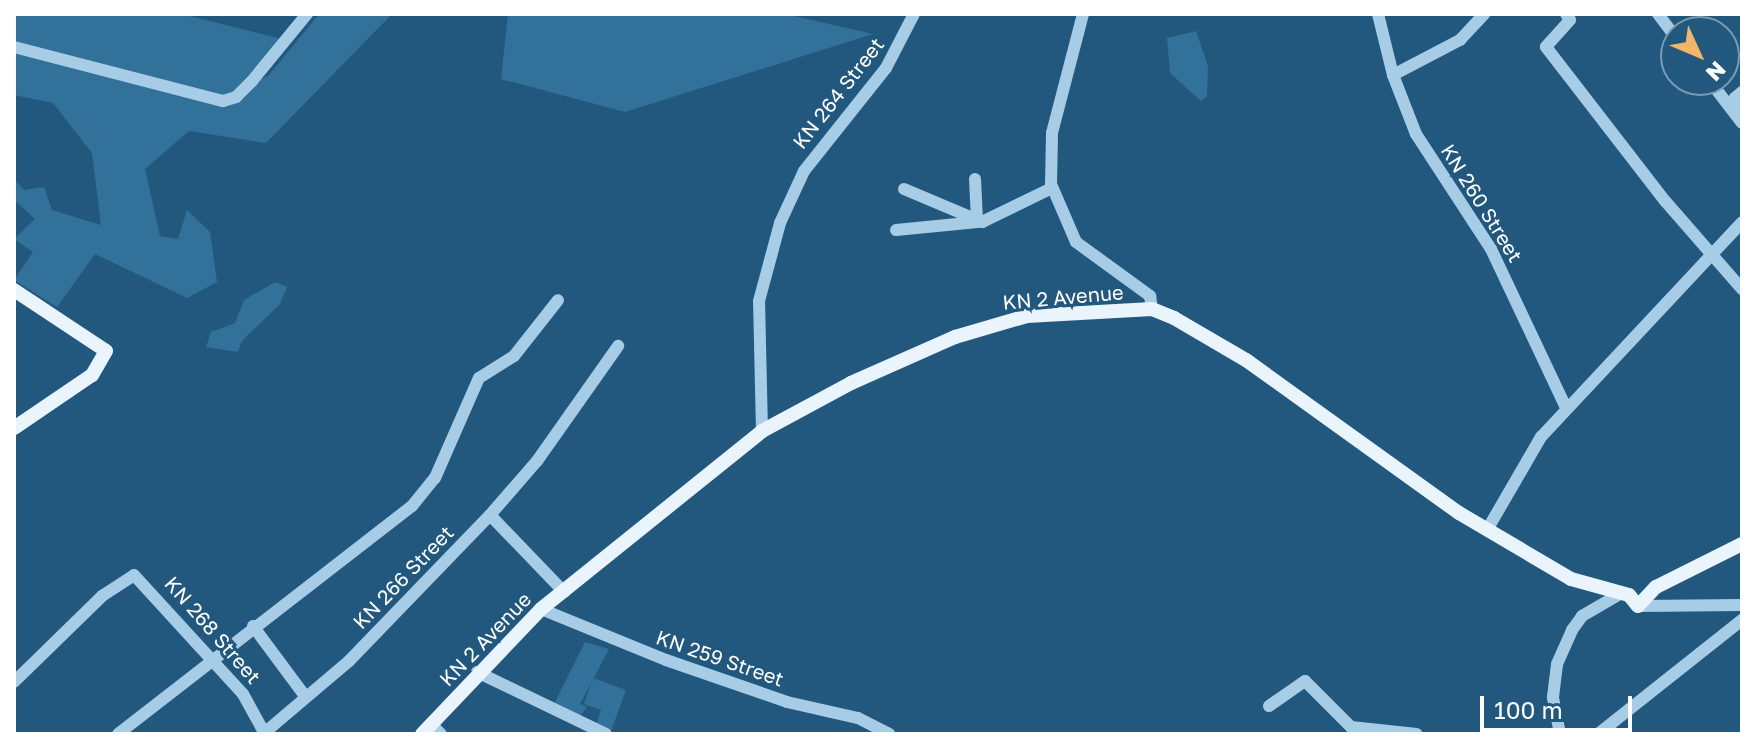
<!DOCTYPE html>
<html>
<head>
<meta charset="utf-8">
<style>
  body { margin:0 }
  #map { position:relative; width:1756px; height:748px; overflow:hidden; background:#22587e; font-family:"Golos Text",sans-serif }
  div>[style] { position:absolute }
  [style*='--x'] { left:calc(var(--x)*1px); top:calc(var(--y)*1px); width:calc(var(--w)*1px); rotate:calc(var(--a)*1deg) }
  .green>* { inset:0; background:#32719a }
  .minor>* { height:12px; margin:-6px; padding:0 6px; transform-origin:6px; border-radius:6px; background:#a7cde6 }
  .major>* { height:14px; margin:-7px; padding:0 7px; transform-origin:7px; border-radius:7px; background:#e9f4fd }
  span { translate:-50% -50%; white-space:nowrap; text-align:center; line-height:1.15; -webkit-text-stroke:6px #22587e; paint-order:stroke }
  .street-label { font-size:20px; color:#fff }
  .frame { position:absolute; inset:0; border:16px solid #fff; pointer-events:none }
  .north { position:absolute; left:1660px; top:16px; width:80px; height:80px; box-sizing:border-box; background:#22587e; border:2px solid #7a9bb2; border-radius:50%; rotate:134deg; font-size:22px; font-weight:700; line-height:32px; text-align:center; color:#fff }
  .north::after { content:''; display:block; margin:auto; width:28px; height:36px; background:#f2b669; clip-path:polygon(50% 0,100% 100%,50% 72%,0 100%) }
  .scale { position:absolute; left:1480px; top:696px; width:152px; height:36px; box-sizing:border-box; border:4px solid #fff; border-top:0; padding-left:10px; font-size:24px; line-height:28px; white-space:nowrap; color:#fff; -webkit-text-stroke:6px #22587e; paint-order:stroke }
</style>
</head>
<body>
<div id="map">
  <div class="green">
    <div style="clip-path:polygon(14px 14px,182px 14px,286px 40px,229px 97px,269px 75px,319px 14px,392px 14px,266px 143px,189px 131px,145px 169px,160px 236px,178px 239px,187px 210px,210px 232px,217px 282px,187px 298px,95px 254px,57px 307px,14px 280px,33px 252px,14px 239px,35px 219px,14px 200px,14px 179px,24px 190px,44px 187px,52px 210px,101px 225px,92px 153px,53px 103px,14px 95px)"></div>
    <div style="clip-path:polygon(508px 14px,785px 14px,873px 34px,625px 112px,501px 79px)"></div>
    <div style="clip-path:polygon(1196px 31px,1208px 66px,1207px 97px,1201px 101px,1170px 73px,1167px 38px)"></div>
    <div style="clip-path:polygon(275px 282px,287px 287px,280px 304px,242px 341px,238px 352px,206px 347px,211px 332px,235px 323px,244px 300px)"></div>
    <div style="clip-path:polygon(585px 642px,609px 649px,580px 704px,587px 707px,579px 718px,553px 706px)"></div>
    <div style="clip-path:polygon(593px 678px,626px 690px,611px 731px,596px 725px,601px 710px,584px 704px)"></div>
  </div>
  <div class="minor">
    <div style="--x:1083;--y:14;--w:123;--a:104.6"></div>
    <div style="--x:1052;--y:133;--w:51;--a:91.1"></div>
    <div style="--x:1051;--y:184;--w:63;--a:66.7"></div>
    <div style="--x:1076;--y:242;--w:92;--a:36.1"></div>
    <div style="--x:1150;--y:296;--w:13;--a:81"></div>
    <div style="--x:1378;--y:14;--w:63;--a:76.2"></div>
    <div style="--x:1393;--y:75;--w:63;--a:68.7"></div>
    <div style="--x:1416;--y:134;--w:137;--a:56.9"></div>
    <div style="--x:1491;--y:249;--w:176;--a:64.7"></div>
    <div style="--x:1566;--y:14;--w:7;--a:56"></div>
    <div style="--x:1570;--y:20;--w:36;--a:132"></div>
    <div style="--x:1546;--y:47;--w:196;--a:52.3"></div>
    <div style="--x:1666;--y:202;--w:116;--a:48.9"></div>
    <div style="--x:1658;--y:14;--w:30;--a:53"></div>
    <div style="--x:14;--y:47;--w:216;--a:14.5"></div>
    <div style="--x:223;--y:101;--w:14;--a:-17"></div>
    <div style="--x:236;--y:97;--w:23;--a:-45"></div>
    <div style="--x:252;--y:81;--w:87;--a:-50.6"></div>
    <div style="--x:1393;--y:75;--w:76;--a:-27.6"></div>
    <div style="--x:1460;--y:40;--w:35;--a:-47"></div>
    <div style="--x:1709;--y:80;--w:54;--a:52.5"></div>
    <div style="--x:1740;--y:117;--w:20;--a:-105"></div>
    <div style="--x:1735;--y:98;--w:9;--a:-41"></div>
    <div style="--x:975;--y:179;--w:41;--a:87.2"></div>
    <div style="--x:904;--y:189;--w:85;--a:22.9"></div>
    <div style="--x:982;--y:222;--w:78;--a:-25.9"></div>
    <div style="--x:896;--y:230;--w:82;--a:-5.6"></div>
    <div style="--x:762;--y:431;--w:130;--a:-91.3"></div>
    <div style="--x:759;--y:301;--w:81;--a:-74.9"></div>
    <div style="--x:780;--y:223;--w:57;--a:-65.2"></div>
    <div style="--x:804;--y:171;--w:132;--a:-51.5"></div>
    <div style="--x:886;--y:68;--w:61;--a:-62.6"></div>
    <div style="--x:490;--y:515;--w:72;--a:-49"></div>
    <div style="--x:537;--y:461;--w:141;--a:-54.8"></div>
    <div style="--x:1487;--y:530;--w:108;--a:-59.9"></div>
    <div style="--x:1541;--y:437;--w:294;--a:-46.9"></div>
    <div style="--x:1638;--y:606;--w:104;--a:-0.6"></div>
    <div style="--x:541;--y:609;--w:135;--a:22.2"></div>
    <div style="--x:666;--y:660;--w:128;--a:19.1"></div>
    <div style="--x:787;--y:702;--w:73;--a:12.7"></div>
    <div style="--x:858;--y:718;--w:35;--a:27"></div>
    <div style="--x:253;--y:626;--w:87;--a:53.4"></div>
    <div style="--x:477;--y:672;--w:143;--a:25.7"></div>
    <div style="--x:14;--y:682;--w:123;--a:-44.3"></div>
    <div style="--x:102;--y:596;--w:38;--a:-33"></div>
    <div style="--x:134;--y:575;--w:161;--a:47.5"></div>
    <div style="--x:243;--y:694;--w:46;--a:61.2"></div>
    <div style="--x:1269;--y:706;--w:44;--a:-34.8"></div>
    <div style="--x:1305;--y:681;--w:65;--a:45"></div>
    <div style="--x:1351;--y:727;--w:66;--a:6.1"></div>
    <div style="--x:431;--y:724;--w:14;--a:45"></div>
    <div style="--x:118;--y:734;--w:372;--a:-37.8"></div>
    <div style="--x:412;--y:506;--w:36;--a:-51"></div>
    <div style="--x:435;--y:478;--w:109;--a:-66.3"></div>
    <div style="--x:479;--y:378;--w:41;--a:-32.2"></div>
    <div style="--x:514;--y:356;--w:71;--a:-51.8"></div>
    <div style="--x:263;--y:734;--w:113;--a:-40.3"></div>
    <div style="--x:349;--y:661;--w:203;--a:-46"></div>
    <div style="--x:490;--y:515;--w:107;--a:46.1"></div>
    <div style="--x:1560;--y:734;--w:38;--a:-101"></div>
    <div style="--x:1553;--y:697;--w:33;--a:-83"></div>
    <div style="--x:1557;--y:664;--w:37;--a:-66"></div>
    <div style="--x:1572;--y:630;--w:17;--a:-54"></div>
    <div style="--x:1582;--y:616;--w:44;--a:-30.1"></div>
    <div style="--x:1598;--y:734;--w:184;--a:-38.4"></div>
  </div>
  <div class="major">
    <div style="--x:14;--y:290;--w:110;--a:33.5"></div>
    <div style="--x:106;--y:351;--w:28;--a:120"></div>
    <div style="--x:92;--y:375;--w:94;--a:145.8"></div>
    <div style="--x:422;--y:734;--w:173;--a:-46.4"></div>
    <div style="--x:541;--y:609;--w:284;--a:-38.8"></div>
    <div style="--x:762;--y:431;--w:101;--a:-28.3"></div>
    <div style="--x:851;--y:383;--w:114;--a:-23.9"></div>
    <div style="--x:955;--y:337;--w:75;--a:-16.3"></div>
    <div style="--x:1027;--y:316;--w:125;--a:-3.2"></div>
    <div style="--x:1152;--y:309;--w:24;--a:22"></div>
    <div style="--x:1174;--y:318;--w:83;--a:30.3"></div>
    <div style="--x:1246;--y:360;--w:262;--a:35.7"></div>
    <div style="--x:1459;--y:513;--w:130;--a:30.5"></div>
    <div style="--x:1571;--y:579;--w:60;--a:15.4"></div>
    <div style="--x:1629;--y:595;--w:14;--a:51"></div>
    <div style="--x:1638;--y:606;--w:26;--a:-47"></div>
    <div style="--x:1656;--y:587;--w:96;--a:-26.6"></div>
  </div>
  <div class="street-label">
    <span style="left:838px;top:93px;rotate:-52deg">KN 264 Street</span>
    <span style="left:1482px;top:203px;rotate:58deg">KN 260 Street</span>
    <span style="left:1063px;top:297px;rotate:-5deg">KN 2 Avenue</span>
    <span style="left:403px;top:577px;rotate:-46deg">KN 266 Street</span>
    <span style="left:213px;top:630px;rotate:49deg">KN 268 Street</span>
    <span style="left:485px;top:639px;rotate:-46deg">KN 2 Avenue</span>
    <span style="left:720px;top:658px;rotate:19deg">KN 259 Street</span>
  </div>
  <div class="frame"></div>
  <div class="north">N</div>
  <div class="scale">100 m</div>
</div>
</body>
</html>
